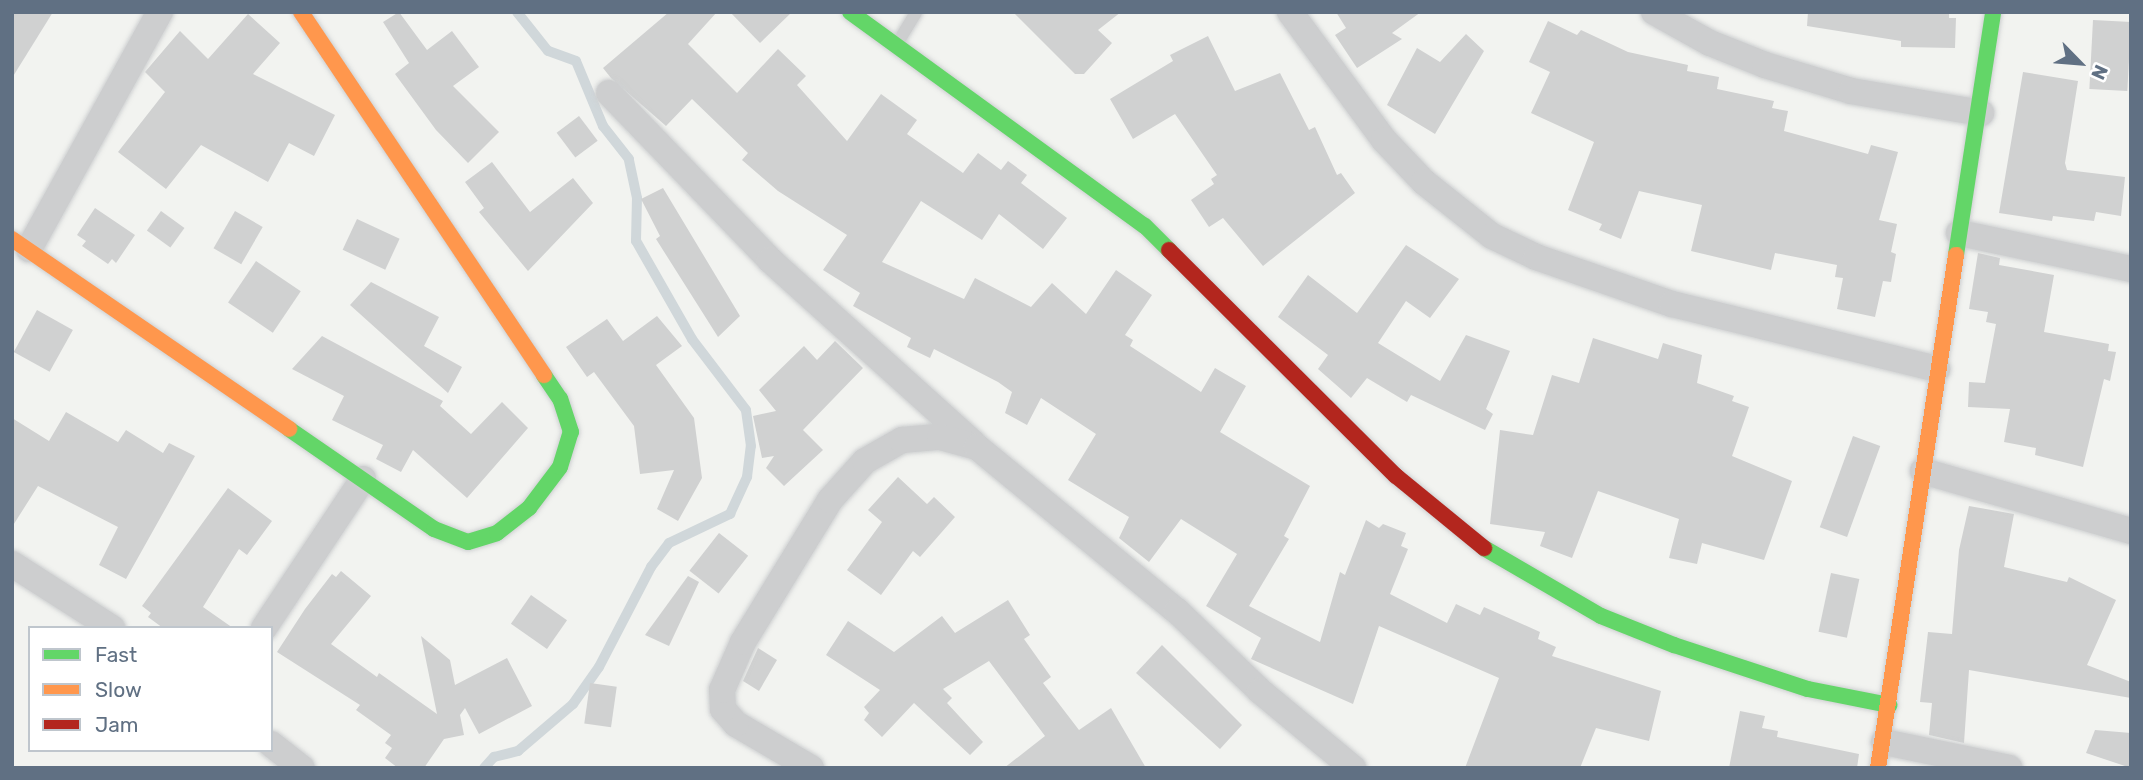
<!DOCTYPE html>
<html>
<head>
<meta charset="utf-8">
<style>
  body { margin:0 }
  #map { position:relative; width:2143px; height:780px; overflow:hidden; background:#f2f3f0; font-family:Rubik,sans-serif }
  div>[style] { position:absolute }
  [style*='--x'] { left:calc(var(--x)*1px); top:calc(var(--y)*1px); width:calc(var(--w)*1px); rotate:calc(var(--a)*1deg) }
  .stream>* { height:10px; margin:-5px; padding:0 5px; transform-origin:5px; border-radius:5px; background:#d0d7da }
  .building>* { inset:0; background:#d0d1d1; transform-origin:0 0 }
  .roads { filter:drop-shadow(0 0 2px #ced0d1) drop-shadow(0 0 2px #ced0d1) }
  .lane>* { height:12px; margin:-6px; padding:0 6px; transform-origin:6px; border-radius:6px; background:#cdcecf }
  .street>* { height:26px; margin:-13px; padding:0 13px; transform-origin:13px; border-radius:13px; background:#cdcecf }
  .fast>* { height:16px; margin:-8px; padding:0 8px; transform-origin:8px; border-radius:8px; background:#63d668 }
  .slow>* { height:16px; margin:-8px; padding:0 8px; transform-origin:8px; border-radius:8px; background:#ff974d }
  .jam>* { height:16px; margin:-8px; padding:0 8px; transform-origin:8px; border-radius:8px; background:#b3261e }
  span { translate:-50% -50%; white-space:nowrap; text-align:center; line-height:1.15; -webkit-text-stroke:7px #fff; paint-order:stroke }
  .frame { position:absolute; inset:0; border:14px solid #607083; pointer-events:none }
  .legend { position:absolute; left:28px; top:626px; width:245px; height:126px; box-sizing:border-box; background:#fff; border:2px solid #bfc6cd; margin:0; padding:9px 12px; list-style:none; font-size:21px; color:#607083 }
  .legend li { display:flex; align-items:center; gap:14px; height:35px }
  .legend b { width:35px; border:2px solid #bfc6cd }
  .north { position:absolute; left:2045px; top:28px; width:70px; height:70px; -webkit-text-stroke:5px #fff; paint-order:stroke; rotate:115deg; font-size:19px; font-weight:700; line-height:28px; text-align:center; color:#607083 }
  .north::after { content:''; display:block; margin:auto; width:24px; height:32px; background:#607083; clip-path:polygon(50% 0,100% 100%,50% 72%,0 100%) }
</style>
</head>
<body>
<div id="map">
  <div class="stream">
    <div style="--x:484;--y:768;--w:15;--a:-48"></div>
    <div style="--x:494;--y:757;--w:25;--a:-14"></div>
    <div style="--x:518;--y:751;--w:72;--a:-40.5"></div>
    <div style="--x:573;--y:704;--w:45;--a:-54.9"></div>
    <div style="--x:599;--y:667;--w:113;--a:-62.5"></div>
    <div style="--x:651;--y:567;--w:30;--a:-53"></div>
    <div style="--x:669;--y:543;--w:68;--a:-25.4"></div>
    <div style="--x:730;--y:514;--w:41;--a:-65.3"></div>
    <div style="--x:747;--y:477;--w:31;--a:-83"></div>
    <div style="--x:751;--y:446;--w:36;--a:-98"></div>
    <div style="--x:746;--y:410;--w:89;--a:-127.3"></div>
    <div style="--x:692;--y:339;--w:113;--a:-119.7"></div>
    <div style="--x:636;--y:241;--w:43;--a:-88.7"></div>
    <div style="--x:637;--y:198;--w:40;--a:-102"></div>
    <div style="--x:629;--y:159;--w:42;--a:-128.2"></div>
    <div style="--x:603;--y:126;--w:70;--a:-112.6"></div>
    <div style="--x:576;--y:61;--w:30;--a:-160"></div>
    <div style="--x:548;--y:51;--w:50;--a:-128.5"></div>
  </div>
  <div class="building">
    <div style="clip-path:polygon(12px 12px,53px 12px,12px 78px)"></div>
    <div style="clip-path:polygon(399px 12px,427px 50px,452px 31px,479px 67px,453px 86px,499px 132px,468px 163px,436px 130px,395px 74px,409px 63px,383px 22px)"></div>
    <div style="clip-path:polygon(669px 12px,717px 12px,688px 44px,737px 93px,778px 49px,806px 76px,797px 85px,847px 141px,881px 94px,917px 120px,907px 134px,963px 173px,978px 153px,1001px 170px,1008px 161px,1027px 175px,1021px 183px,1067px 218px,1043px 249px,999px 214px,982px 240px,921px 201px,882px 262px,964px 299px,975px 278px,1031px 307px,1052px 283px,1086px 314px,1116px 270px,1152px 295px,1125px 335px,1133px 340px,1130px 346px,1201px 392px,1215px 368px,1246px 386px,1220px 432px,1310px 486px,1284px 536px,1289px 539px,1249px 606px,1320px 642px,1340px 572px,1345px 575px,1366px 520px,1379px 528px,1383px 524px,1406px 533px,1401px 546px,1408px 549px,1390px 594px,1447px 623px,1456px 604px,1480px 615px,1484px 607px,1540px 632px,1538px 639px,1556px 647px,1552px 656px,1661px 691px,1649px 741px,1596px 728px,1580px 768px,1465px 768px,1499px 678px,1379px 626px,1353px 704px,1251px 659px,1261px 638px,1206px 606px,1237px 554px,1181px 519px,1149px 562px,1119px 538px,1129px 517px,1068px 480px,1096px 434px,1041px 398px,1027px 425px,1005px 413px,1012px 392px,998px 382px,934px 349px,930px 358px,907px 347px,911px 338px,853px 306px,860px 293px,823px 270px,847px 235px,778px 191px,742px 160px,748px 153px,692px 99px,666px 126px,611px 78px,603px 68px)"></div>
    <div style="clip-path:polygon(730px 12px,792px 12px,760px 43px)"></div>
    <div style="clip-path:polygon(1013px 12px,1121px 12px,1098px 30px,1112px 43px,1084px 74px,1075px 74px)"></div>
    <div style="clip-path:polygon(1336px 12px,1421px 12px,1392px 33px,1402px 39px,1357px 68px,1335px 35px,1346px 28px)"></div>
    <div style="clip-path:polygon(1808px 12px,1949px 12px,1949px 18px,1956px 18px,1955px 48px,1901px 47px,1901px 41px,1807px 26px)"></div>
    <div style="clip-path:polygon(248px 14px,280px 43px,253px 74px,335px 115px,314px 156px,289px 143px,268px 182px,201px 145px,166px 189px,118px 152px,165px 92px,145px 72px,180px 31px,208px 59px)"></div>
    <div style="left:2093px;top:20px;width:38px;height:69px;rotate:3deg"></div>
    <div style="clip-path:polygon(1548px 21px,1577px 35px,1581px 30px,1628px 52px,1688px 65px,1687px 71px,1719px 77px,1717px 89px,1774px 101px,1772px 108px,1788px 111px,1784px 131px,1868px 154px,1871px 145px,1898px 152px,1879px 220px,1897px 224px,1891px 252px,1896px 254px,1891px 282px,1883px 281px,1875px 317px,1837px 309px,1843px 278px,1835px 277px,1837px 265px,1775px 253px,1771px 270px,1691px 251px,1702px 205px,1639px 191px,1621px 239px,1599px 230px,1602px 224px,1568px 210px,1594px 142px,1531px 113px,1550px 72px,1529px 62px)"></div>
    <div style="clip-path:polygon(1466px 34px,1484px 51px,1435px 134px,1387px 105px,1417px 48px,1440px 62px)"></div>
    <div style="clip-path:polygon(1208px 36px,1235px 91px,1280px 73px,1309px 130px,1315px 127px,1337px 175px,1341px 173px,1355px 193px,1263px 266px,1223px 218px,1209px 227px,1191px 200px,1214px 184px,1211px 179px,1217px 175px,1175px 114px,1133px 139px,1110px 99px,1173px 61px,1170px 55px)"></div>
    <div style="clip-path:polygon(2023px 72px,2078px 81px,2065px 163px,2067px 170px,2125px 177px,2121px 216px,2096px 212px,2094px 221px,2053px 216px,2052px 221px,1999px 213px)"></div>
    <div style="left:579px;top:116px;width:31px;height:28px;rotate:53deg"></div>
    <div style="clip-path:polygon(492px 162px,530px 212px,573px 178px,593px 203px,528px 271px,479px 212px,484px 208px,465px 182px)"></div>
    <div style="clip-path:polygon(663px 188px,740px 316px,718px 337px,656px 239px,660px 236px,641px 199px)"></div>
    <div style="clip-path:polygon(95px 208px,135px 235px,116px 263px,112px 259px,108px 264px,82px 246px,86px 241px,77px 235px)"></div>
    <div style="left:161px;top:211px;width:29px;height:24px;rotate:36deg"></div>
    <div style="left:235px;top:211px;width:32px;height:43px;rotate:30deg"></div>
    <div style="left:357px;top:219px;width:47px;height:34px;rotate:25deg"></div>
    <div style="clip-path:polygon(1406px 245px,1459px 279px,1430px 318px,1406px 301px,1378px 343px,1440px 381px,1466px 335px,1510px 351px,1486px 409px,1493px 414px,1485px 430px,1411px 395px,1407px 402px,1367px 378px,1351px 398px,1318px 369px,1328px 355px,1278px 317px,1308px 275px,1357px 313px)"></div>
    <div style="clip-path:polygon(1978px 253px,2000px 258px,1999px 265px,2054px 275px,2044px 332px,2109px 344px,2108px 351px,2116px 352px,2110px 381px,2104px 379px,2083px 467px,2035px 455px,2036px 448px,2004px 442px,2010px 409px,1968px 407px,1969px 382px,1985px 383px,1996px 324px,1986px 322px,1988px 312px,1969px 309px)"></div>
    <div style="left:256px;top:261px;width:54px;height:50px;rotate:34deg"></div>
    <div style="clip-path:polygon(371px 282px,439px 317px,424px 346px,462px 367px,448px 393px,350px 305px)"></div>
    <div style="left:37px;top:310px;width:41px;height:48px;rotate:29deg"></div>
    <div style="clip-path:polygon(657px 316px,682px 346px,656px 365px,694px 418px,702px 478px,678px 521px,657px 509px,674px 470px,640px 474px,634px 426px,594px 372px,587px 377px,566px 347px,607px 319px,623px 341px)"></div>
    <div style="clip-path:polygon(322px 336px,443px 401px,440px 406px,471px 434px,502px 402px,528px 428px,467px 498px,413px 450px,401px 472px,376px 459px,383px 445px,332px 420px,344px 396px,292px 369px)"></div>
    <div style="clip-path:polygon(1593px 338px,1658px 359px,1663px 343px,1702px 355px,1697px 383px,1734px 396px,1732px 401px,1749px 407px,1732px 456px,1792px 481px,1764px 560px,1702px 543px,1697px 564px,1669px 558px,1679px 519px,1598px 491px,1572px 558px,1540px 546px,1545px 532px,1490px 524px,1500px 430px,1533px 435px,1552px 375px,1579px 383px)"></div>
    <div style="clip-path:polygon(835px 341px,863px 368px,803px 430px,823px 450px,784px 486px,766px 468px,774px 456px,762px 458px,753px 416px,776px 411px,759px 390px,804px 346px,817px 360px)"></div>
    <div style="clip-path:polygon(66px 412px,118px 442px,126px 430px,163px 453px,169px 443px,195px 456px,126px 579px,99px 565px,118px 527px,38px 486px,12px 527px,12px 418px,49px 441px)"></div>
    <div style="left:1853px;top:436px;width:29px;height:97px;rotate:20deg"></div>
    <div style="clip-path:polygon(898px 477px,927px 504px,934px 497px,955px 517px,920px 557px,913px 551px,881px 595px,847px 570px,882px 522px,868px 510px)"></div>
    <div style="clip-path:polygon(228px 488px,272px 521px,247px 555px,239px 549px,203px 607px,233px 628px,163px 628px,148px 617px,151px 613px,142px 606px)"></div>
    <div style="clip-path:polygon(1969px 506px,2014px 514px,2004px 567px,2067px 582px,2069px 577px,2116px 600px,2087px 665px,2131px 682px,2131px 698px,1969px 670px,1964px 743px,1929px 735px,1932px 703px,1920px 702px,1928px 632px,1952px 634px,1959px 550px)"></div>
    <div style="left:719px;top:533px;width:37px;height:48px;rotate:38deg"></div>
    <div style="clip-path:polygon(341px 571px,371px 596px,331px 644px,377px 677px,379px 673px,437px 714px,421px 636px,450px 660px,455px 685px,507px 658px,532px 706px,479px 734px,465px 708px,460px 715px,464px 735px,444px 739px,424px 768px,398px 768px,385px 758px,392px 748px,385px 743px,391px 735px,356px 710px,360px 705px,277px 652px,305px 609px,332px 574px,336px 577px)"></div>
    <div style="left:1831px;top:573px;width:29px;height:60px;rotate:12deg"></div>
    <div style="clip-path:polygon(688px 576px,699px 582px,669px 646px,645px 635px)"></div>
    <div style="left:531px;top:595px;width:44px;height:35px;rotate:35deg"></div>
    <div style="clip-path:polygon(1008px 600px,1030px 635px,1024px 639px,1051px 677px,1043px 683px,1079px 730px,1111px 708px,1146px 768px,1004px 768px,1045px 736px,989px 661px,943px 689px,952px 698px,947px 703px,983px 742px,970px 755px,914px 703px,882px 737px,864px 720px,869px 713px,864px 707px,880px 690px,826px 655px,848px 621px,894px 652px,942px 616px,955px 633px)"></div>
    <div style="clip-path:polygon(1162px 645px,1242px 725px,1220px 749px,1136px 673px)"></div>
    <div style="clip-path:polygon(758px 648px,777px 660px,759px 691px,743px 681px)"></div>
    <div style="left:590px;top:683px;width:27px;height:41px;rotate:8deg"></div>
    <div style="clip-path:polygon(1740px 711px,1765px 716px,1762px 728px,1778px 731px,1777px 737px,1859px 754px,1857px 768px,1729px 768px)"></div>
    <div style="clip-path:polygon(2095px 730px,2131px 733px,2131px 768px,2086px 753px)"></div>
  </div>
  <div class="roads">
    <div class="lane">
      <div style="--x:897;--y:44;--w:37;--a:-59"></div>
    </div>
    <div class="street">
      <div style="--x:1290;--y:12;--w:159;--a:53.7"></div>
      <div style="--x:1384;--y:140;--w:58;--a:46.4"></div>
      <div style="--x:1424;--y:182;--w:87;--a:38.5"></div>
      <div style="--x:1492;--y:236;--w:49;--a:25.5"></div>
      <div style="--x:1536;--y:257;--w:144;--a:19.1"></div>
      <div style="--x:1672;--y:304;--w:273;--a:13.8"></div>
      <div style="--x:1654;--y:12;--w:64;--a:29"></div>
      <div style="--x:1710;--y:43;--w:59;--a:21.8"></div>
      <div style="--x:1765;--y:65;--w:90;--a:16.8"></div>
      <div style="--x:1851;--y:91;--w:132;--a:9.6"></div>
      <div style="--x:609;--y:93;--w:232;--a:46"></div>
      <div style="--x:770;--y:260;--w:273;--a:42"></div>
      <div style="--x:1959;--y:233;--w:176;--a:11.8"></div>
      <div style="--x:29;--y:249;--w:271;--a:-61.1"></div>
      <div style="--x:1923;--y:471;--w:216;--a:16.1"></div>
      <div style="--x:12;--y:564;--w:119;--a:32.6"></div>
      <div style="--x:264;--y:628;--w:179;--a:-56.4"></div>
      <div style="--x:1884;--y:742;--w:128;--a:11.7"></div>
      <div style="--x:271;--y:744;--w:39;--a:38"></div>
      <div style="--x:811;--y:768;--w:87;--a:-149.6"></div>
      <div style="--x:736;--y:724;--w:20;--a:-131"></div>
      <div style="--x:723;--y:709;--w:19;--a:-93"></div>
      <div style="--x:722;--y:690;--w:52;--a:-66.4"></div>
      <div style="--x:743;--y:642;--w:167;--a:-58.5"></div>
      <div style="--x:830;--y:500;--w:52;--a:-48.1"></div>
      <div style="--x:865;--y:461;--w:43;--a:-29.6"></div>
      <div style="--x:902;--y:440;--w:38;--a:-5"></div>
      <div style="--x:940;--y:437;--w:38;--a:15"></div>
      <div style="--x:977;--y:447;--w:259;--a:39.4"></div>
      <div style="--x:1177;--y:611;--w:115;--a:43.9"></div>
      <div style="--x:1260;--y:691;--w:121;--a:39.6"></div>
    </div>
    <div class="fast">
      <div style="--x:850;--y:12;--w:364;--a:36"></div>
      <div style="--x:1145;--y:226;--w:34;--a:45"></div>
      <div style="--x:1956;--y:255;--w:246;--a:-81.3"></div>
      <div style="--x:289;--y:429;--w:176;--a:34.6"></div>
      <div style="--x:434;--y:529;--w:36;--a:21"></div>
      <div style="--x:468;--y:542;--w:30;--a:-17"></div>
      <div style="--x:497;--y:533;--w:41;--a:-38"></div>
      <div style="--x:529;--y:508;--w:51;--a:-52.9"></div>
      <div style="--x:560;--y:467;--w:37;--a:-73"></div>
      <div style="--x:571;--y:432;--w:35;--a:-108"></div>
      <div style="--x:560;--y:399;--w:29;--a:-124"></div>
      <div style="--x:1484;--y:548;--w:135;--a:30.2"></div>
      <div style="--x:1601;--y:616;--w:79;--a:21.7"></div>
      <div style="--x:1674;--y:645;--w:141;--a:18.2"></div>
      <div style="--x:1808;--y:689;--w:83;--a:11.2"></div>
    </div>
    <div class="slow">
      <div style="--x:301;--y:12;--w:437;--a:56.2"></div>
      <div style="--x:12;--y:239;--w:336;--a:34.4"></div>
      <div style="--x:1878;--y:768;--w:519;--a:-81.35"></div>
    </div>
    <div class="jam">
      <div style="--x:1169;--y:250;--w:320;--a:44.9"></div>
      <div style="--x:1396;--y:476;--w:114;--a:39.3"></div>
    </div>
  </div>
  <div class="frame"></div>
  <ul class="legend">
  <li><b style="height:9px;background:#63d668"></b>Fast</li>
  <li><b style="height:9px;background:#ff974d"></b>Slow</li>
  <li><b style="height:9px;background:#b3261e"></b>Jam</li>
  </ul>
  <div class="north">N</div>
</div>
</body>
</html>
